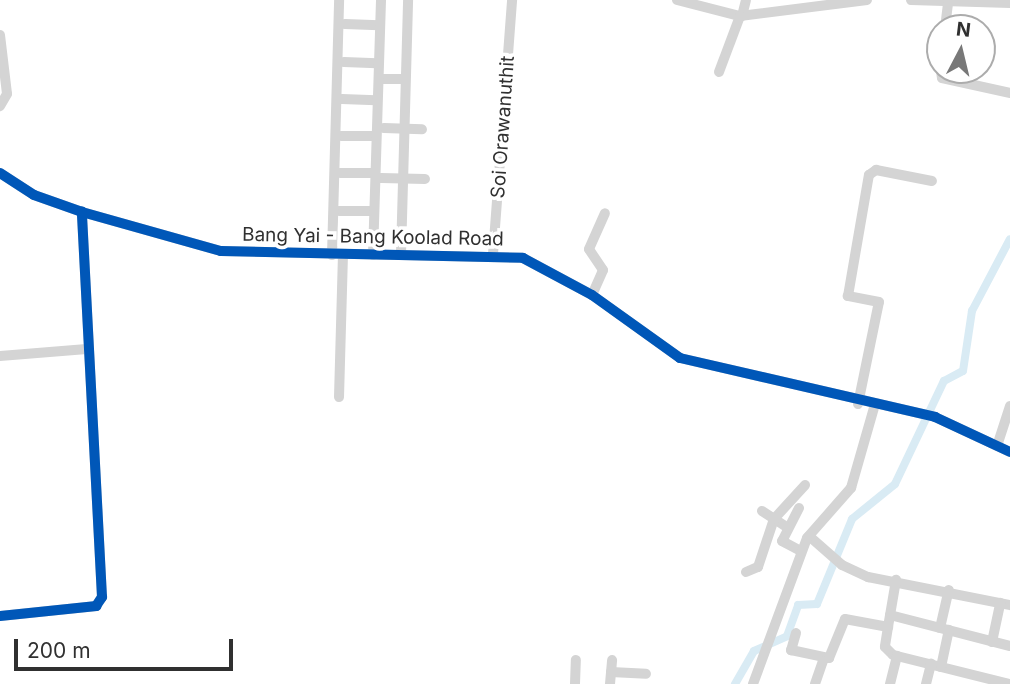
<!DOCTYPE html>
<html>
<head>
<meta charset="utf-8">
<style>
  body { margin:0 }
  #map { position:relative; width:1010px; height:684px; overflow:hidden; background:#fff; font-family:Inter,sans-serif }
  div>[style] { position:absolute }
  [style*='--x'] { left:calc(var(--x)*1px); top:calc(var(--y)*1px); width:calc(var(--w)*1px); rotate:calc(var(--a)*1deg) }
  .canal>* { height:8px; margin:-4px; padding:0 4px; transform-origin:4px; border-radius:4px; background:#d9ebf4 }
  .minor>* { height:10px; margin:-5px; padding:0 5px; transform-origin:5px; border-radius:5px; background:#d4d4d4 }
  .cycleway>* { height:10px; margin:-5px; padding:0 5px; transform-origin:5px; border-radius:5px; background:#0057b8 }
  span { translate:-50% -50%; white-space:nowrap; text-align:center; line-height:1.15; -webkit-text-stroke:7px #fff; paint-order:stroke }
  .street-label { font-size:19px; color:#303030 }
  .north { position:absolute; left:926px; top:14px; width:70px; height:70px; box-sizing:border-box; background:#fff; border:2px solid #acacac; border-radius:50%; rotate:7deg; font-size:19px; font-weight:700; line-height:28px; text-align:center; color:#303030 }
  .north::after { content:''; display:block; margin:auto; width:24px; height:32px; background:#787878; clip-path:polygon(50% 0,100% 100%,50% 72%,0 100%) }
  .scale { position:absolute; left:14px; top:639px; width:219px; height:32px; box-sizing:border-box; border:4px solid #303030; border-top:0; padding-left:9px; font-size:21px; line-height:24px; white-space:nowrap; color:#303030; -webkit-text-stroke:5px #fff; paint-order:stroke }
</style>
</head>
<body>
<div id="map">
  <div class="canal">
    <div style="--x:735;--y:684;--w:38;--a:-60"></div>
    <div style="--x:754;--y:651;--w:36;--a:-24"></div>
    <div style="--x:787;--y:636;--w:33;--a:-70"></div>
    <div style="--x:798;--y:605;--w:19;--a:-3"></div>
    <div style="--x:817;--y:604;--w:92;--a:-67.6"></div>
    <div style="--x:852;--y:519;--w:55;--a:-39.1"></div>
    <div style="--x:895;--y:484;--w:114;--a:-64.6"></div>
    <div style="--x:944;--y:381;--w:21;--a:-28"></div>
    <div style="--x:963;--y:371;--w:61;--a:-81.5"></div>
    <div style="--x:972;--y:311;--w:81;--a:-62.2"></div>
  </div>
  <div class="minor">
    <div style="--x:677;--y:0;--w:65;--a:14.3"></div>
    <div style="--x:740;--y:16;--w:128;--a:-7.2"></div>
    <div style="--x:911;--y:0;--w:99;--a:1.7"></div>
    <div style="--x:742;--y:16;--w:16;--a:-76"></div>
    <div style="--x:345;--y:24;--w:34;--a:2"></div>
    <div style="--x:945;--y:28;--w:26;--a:-83"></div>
    <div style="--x:0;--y:35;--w:59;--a:83.2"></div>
    <div style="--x:7;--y:94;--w:14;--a:120"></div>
    <div style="--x:344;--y:62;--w:33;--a:2"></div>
    <div style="--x:940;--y:64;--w:14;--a:82"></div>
    <div style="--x:942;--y:78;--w:70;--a:12.4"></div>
    <div style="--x:719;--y:72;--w:60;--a:-69.4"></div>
    <div style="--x:383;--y:79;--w:21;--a:0"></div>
    <div style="--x:342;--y:99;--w:34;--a:2"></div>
    <div style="--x:384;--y:128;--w:38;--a:2"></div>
    <div style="--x:341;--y:136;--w:35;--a:0"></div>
    <div style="--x:0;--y:173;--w:40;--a:32.9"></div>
    <div style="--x:34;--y:195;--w:51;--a:19.5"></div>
    <div style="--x:82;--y:212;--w:144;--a:15.7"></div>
    <div style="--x:221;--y:251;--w:302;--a:1.3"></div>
    <div style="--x:523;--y:258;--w:78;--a:28.2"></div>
    <div style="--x:592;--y:295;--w:108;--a:35.6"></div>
    <div style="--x:680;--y:358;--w:262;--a:13"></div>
    <div style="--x:935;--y:417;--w:83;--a:25"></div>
    <div style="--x:340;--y:173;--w:35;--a:0"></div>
    <div style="--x:381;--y:178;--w:44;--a:1.3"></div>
    <div style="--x:339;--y:211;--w:35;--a:0"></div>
    <div style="--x:401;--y:254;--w:254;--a:-88.4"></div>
    <div style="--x:493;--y:254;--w:255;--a:-85.7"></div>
    <div style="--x:332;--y:255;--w:255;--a:-88.4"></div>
    <div style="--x:373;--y:255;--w:255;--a:-88.2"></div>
    <div style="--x:592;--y:295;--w:27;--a:-66"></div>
    <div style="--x:603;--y:270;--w:25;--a:-124"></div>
    <div style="--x:589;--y:249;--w:39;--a:-66"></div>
    <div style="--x:0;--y:356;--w:87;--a:-4.6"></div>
    <div style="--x:339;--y:397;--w:141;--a:-88.4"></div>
    <div style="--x:858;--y:404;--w:104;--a:-78.4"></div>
    <div style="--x:879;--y:302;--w:32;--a:-169"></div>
    <div style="--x:848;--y:296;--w:123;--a:-80.2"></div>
    <div style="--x:869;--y:175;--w:9;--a:-36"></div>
    <div style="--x:876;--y:170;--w:57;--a:11.1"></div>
    <div style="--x:997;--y:446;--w:42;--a:-72"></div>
    <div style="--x:799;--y:508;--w:37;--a:117"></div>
    <div style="--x:782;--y:541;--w:21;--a:28"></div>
    <div style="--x:762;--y:511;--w:31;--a:33"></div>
    <div style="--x:809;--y:536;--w:44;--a:41.3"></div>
    <div style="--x:842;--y:565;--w:29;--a:25"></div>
    <div style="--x:868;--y:577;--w:145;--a:11.2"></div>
    <div style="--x:746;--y:572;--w:13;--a:-23"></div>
    <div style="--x:758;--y:567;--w:51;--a:-71.6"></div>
    <div style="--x:774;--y:519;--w:46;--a:-47.6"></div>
    <div style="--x:890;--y:615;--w:124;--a:14.5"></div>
    <div style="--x:0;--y:616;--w:97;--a:-5.9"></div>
    <div style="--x:96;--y:606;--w:11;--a:-56"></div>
    <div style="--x:102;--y:597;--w:386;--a:-93"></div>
    <div style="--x:888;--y:627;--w:20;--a:99"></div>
    <div style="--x:885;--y:647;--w:11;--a:45"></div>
    <div style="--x:893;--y:655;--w:120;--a:14"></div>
    <div style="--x:940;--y:628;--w:39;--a:-77"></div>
    <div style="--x:796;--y:633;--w:18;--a:106"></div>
    <div style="--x:791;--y:650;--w:39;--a:12"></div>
    <div style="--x:829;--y:658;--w:42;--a:-67.7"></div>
    <div style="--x:845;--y:619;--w:44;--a:10.5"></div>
    <div style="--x:888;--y:627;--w:48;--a:-80.3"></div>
    <div style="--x:992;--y:642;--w:40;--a:-78"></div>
    <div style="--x:941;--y:667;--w:38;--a:-78"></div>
    <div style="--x:611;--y:672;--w:35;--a:3"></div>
    <div style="--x:575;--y:684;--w:24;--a:-88"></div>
    <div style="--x:610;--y:684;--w:24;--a:-85"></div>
    <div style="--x:753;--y:684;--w:156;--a:-69.7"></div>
    <div style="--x:807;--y:538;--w:67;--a:-48.7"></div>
    <div style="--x:851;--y:488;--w:83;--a:-74"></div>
    <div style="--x:815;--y:684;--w:24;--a:-71"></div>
    <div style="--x:890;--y:684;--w:29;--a:-76"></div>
    <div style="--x:926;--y:684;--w:21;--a:-76"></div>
  </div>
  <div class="cycleway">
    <div style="--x:0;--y:173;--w:40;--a:32.9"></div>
    <div style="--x:34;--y:195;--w:51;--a:19.5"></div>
    <div style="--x:82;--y:212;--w:144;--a:15.7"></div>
    <div style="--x:221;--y:251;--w:302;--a:1.3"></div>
    <div style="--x:523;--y:258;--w:78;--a:28.2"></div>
    <div style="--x:592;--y:295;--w:108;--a:35.6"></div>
    <div style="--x:680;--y:358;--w:262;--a:13"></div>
    <div style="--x:935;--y:417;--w:83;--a:25"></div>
    <div style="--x:0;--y:616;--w:97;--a:-5.9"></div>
    <div style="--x:96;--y:606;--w:11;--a:-56"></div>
    <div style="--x:102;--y:597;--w:386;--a:-93"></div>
  </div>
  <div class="street-label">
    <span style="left:503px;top:127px;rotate:-86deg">Soi Orawanuthit</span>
    <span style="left:373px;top:237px;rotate:1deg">Bang Yai - Bang Koolad Road</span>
  </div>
  <div class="north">N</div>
  <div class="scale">200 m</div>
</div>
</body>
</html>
